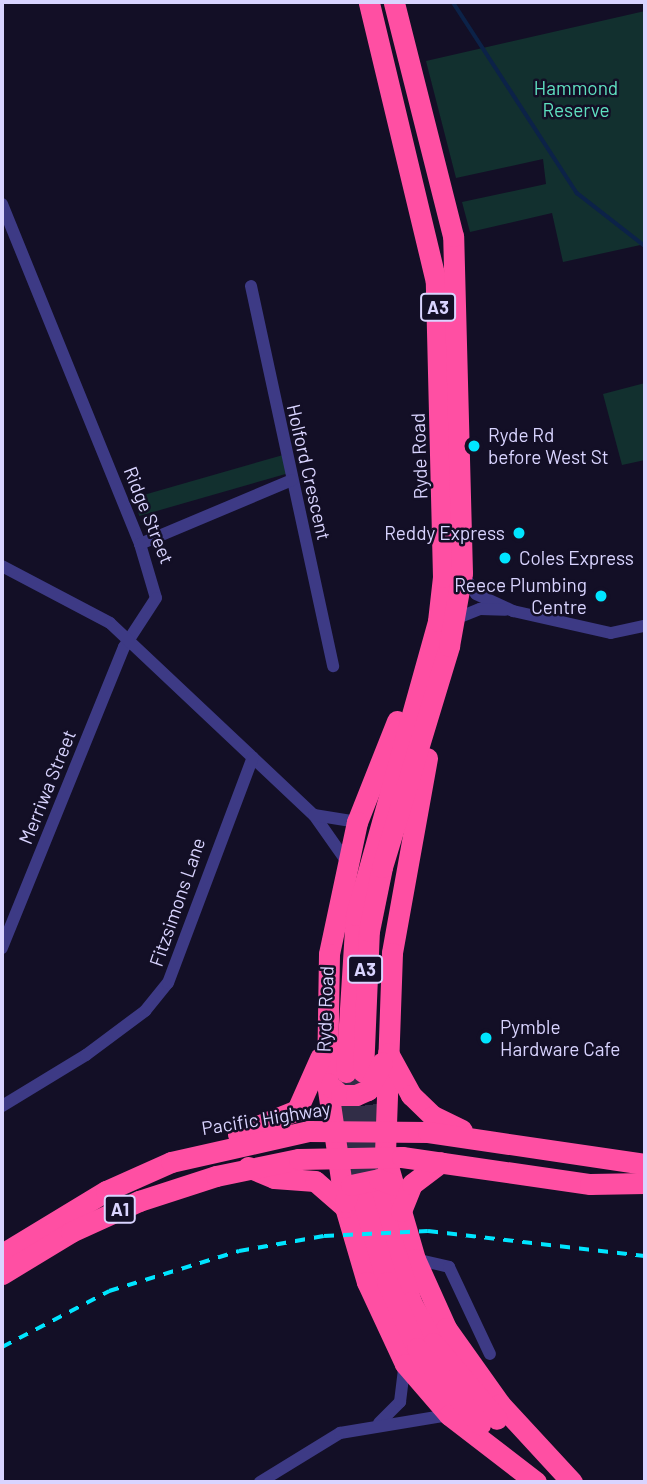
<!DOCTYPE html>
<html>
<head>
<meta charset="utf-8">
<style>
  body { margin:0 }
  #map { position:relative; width:647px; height:1484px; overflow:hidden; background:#130f26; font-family:Barlow,sans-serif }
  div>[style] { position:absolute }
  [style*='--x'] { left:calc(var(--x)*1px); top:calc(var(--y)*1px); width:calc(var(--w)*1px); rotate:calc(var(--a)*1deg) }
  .green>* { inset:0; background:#12302f; transform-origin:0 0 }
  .stream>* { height:3.5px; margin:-1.75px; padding:0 1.75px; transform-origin:1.75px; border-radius:1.75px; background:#0c2248 }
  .highway-tunnel>* { height:21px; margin-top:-10.5px; transform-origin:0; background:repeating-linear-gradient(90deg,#312d47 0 21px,transparent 0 31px) }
  .street>* { height:12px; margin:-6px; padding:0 6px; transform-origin:6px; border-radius:6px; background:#3d3a85 }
  .highway>* { height:21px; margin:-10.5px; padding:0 10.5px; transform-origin:10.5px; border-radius:10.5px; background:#ff4fa3 }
  .rail>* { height:3.5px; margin-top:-1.75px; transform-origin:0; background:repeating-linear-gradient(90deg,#00e5ff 0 10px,transparent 0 19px) }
  .dots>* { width:19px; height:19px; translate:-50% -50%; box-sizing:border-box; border:4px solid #130f26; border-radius:50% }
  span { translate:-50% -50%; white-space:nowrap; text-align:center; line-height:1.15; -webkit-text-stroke:5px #130f26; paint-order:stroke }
  .shield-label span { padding:2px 5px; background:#130f26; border:2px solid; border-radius:5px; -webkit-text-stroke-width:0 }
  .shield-label { font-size:18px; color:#d9d4ff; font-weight:700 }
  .park-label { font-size:19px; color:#5fe0c0 }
  .poi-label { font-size:19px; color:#d9d4ff }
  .left { translate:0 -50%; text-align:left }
  .right { translate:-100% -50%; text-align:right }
  .street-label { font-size:19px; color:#d9d4ff }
  .frame { position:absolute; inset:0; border:4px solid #d9d4ff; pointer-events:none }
</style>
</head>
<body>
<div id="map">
  <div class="green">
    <div style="clip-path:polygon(645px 11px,645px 244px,563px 262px,552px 213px,470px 232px,462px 202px,546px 184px,543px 159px,456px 178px,426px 61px)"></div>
    <div style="clip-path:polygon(645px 383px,645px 460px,622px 465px,603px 394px)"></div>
    <div style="left:283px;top:455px;width:19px;height:155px;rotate:74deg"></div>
  </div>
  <div class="stream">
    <div style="--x:453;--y:2;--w:228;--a:57"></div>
    <div style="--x:577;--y:193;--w:86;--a:37.9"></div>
  </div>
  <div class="highway-tunnel">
    <div style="--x:346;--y:1072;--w:126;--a:82.7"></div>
    <div style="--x:363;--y:1074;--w:123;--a:83"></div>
  </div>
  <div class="street">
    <div style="--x:2;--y:204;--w:367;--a:67.9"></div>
    <div style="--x:140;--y:544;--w:56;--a:73.5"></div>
    <div style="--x:156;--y:598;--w:59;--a:123.1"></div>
    <div style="--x:124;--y:647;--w:325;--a:112.1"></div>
    <div style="--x:251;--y:286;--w:389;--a:77.8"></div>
    <div style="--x:140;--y:544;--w:165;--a:-22.8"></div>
    <div style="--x:2;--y:566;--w:122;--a:27.8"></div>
    <div style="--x:110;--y:623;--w:280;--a:43.3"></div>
    <div style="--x:314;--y:815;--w:57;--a:54.9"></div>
    <div style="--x:462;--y:573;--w:25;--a:56"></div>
    <div style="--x:476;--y:594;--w:41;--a:24.7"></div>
    <div style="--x:513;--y:611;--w:100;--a:12.7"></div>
    <div style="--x:611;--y:633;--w:35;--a:-12"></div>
    <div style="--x:455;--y:619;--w:27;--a:-22"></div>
    <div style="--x:480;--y:609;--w:25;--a:2"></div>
    <div style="--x:314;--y:815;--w:44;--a:9.2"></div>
    <div style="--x:2;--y:1106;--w:98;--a:-31.3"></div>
    <div style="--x:86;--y:1055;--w:74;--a:-36.7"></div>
    <div style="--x:145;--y:1011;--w:36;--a:-51"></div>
    <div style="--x:168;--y:983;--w:241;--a:-69.4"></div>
    <div style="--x:415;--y:1259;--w:35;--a:13"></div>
    <div style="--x:449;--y:1267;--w:96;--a:64.8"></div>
    <div style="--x:379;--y:1423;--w:30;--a:-45"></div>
    <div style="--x:400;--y:1402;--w:38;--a:-83"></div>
    <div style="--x:260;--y:1482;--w:94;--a:-31.5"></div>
    <div style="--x:340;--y:1433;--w:110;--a:-9.4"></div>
  </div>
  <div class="highway">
    <div style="--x:397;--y:721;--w:109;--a:111.6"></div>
    <div style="--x:357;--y:822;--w:135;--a:102"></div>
    <div style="--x:329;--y:954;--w:129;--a:90.9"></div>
    <div style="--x:327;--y:1083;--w:125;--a:81.7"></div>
    <div style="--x:345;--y:1207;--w:78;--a:73.7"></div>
    <div style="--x:367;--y:1282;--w:90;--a:65.1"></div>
    <div style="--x:405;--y:1364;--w:67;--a:49.2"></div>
    <div style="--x:449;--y:1415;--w:110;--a:37.6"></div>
    <div style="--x:427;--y:758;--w:198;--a:100.2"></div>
    <div style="--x:392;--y:953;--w:203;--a:92"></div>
    <div style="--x:385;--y:1156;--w:107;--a:73.8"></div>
    <div style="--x:415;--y:1259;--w:76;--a:65.8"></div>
    <div style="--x:446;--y:1328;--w:93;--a:54.6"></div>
    <div style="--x:500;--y:1404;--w:106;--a:47.3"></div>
    <div style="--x:388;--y:1053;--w:48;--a:61.3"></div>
    <div style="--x:411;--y:1095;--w:30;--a:44"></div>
    <div style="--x:433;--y:1116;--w:32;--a:26"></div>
    <div style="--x:346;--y:1072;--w:157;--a:-86.4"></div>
    <div style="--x:356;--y:915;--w:305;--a:-74.4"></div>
    <div style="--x:438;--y:621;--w:44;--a:-83.5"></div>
    <div style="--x:443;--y:577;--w:295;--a:-91.4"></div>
    <div style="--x:436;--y:282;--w:288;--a:-103.5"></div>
    <div style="--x:363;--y:1072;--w:141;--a:-87.6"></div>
    <div style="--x:369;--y:931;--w:65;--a:-78.5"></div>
    <div style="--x:382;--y:867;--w:231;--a:-73.1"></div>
    <div style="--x:449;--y:646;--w:74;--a:-79.9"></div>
    <div style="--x:462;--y:573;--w:337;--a:-91.5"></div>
    <div style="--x:453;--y:236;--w:241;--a:-104.2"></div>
    <div style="--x:327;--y:1083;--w:18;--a:41"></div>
    <div style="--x:341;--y:1095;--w:15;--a:0"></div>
    <div style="--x:356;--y:1095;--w:13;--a:-23"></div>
    <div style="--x:368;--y:1090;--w:31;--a:-63"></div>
    <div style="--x:238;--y:1134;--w:64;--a:-22.1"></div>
    <div style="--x:297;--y:1110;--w:57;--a:-66.1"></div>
    <div style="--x:248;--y:1167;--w:28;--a:23"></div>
    <div style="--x:274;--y:1178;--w:41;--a:4.2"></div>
    <div style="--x:315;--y:1181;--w:40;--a:41"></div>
    <div style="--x:378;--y:1196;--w:111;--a:72.7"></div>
    <div style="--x:411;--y:1302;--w:47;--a:61.8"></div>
    <div style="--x:433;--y:1343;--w:99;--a:49.9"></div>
    <div style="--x:362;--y:1197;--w:89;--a:73.6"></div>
    <div style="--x:387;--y:1282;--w:72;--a:65.6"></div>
    <div style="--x:417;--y:1348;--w:99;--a:50.3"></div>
    <div style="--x:345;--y:1202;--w:18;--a:-71"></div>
    <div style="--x:351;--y:1185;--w:29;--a:-12"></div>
    <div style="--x:379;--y:1179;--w:16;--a:22"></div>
    <div style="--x:401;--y:1211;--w:29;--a:-68"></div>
    <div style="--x:412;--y:1184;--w:36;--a:-37"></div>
    <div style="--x:2;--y:1254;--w:122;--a:-31.2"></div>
    <div style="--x:106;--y:1191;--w:71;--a:-24"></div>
    <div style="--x:171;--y:1162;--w:141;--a:-12.7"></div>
    <div style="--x:309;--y:1131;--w:119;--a:0.5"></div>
    <div style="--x:428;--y:1132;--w:219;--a:8.4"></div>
    <div style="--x:2;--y:1274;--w:81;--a:-31.3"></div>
    <div style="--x:71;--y:1232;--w:75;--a:-24.5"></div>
    <div style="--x:139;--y:1201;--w:81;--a:-18"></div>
    <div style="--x:216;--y:1176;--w:85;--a:-11.6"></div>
    <div style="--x:299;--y:1159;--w:103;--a:-1.1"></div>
    <div style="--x:402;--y:1157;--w:190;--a:8.2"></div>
    <div style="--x:590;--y:1184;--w:55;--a:-1"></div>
  </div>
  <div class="rail">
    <div style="--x:2;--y:1347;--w:121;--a:-27.6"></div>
    <div style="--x:109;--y:1291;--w:136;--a:-17.1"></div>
    <div style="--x:239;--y:1251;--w:86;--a:-10"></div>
    <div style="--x:324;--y:1236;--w:104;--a:-2.8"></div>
    <div style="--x:428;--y:1231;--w:218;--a:6.6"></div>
  </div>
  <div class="dots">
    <div style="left:474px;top:446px;background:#00e5ff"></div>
    <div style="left:519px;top:533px;background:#00e5ff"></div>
    <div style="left:505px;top:558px;background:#00e5ff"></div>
    <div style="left:601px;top:596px;background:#00e5ff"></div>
    <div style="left:486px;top:1038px;background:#00e5ff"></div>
  </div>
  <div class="shield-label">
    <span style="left:438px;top:307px">A3</span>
    <span style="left:365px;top:969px">A3</span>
    <span style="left:120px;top:1209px">A1</span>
  </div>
  <div class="park-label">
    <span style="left:576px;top:99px">Hammond<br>Reserve</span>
  </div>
  <div class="poi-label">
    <span class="left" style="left:488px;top:446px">Ryde Rd<br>before West St</span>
    <span class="right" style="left:505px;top:533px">Reddy Express</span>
    <span class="left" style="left:519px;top:558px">Coles Express</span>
    <span class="right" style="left:587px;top:596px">Reece Plumbing<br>Centre</span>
    <span class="left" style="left:500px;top:1038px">Pymble<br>Hardware Cafe</span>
  </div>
  <div class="street-label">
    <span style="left:419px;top:456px;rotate:-92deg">Ryde Road</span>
    <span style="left:309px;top:472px;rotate:77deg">Holford Crescent</span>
    <span style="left:149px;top:515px;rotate:68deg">Ridge Street</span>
    <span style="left:47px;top:787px;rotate:-68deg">Merriwa Street</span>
    <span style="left:177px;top:902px;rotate:-71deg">Fitzsimons Lane</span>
    <span style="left:325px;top:1009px;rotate:-88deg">Ryde Road</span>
    <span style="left:266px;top:1118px;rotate:-9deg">Pacific Highway</span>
  </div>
  <div class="frame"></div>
</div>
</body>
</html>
